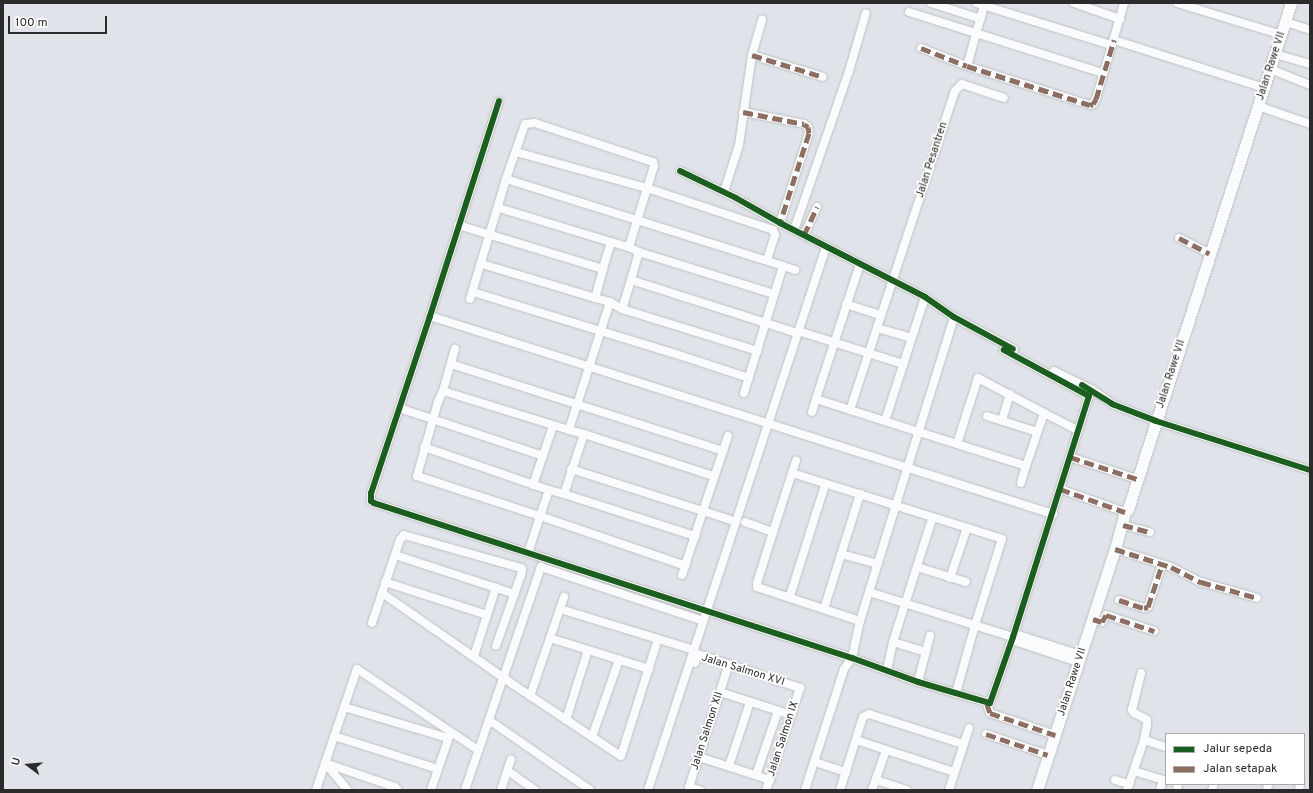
<!DOCTYPE html>
<html>
<head>
<meta charset="utf-8">
<style>
  body { margin:0 }
  #map { position:relative; width:1313px; height:793px; overflow:hidden; background:#e0e3ea; font-family:Overpass,sans-serif }
  div>[style] { position:absolute }
  [style*='--x'] { left:calc(var(--x)*1px); top:calc(var(--y)*1px); width:calc(var(--w)*1px); rotate:calc(var(--a)*1deg) }
  .roads { filter:drop-shadow(0 0 1px #bec0c0) drop-shadow(0 0 1px #bec0c0) }
  .minor>* { height:8px; margin:-4px; padding:0 4px; transform-origin:4px; border-radius:4px; background:#fafbfc }
  .secondary>* { height:11px; margin:-5.5px; padding:0 5.5px; transform-origin:5.5px; border-radius:5.5px; background:#fafbfc }
  .quiet>* { height:5px; margin-top:-2.5px; transform-origin:0; background:repeating-linear-gradient(90deg,#8d6e63 0 10px,transparent 0 15px) }
  .cycleway>* { height:6px; margin:-3px; padding:0 3px; transform-origin:3px; border-radius:3px; background:#1b5e20 }
  span { translate:-50% -50%; white-space:nowrap; text-align:center; line-height:1.15; -webkit-text-stroke:3.5px #fff; paint-order:stroke }
  .street-label { font-size:11px; color:#2b2b2b }
  .frame { position:absolute; inset:0; border:4px solid #2b2b2b; pointer-events:none }
  .legend { position:absolute; left:1165px; top:733px; width:140px; height:52px; box-sizing:border-box; background:#fff; border:1px solid #aaa; margin:0; padding:5px 7px; list-style:none; font-size:12px; color:#2b2b2b }
  .legend li { display:flex; align-items:center; gap:8px; height:20px }
  .legend b { width:20px; border:1px solid #aaa }
  .north { position:absolute; left:8px; top:745px; width:40px; height:40px; -webkit-text-stroke:3px #fff; paint-order:stroke; rotate:286deg; font-size:11px; font-weight:700; line-height:16px; text-align:center; color:#2b2b2b }
  .north::after { content:''; display:block; margin:auto; width:14px; height:18px; background:#2b2b2b; clip-path:polygon(50% 0,100% 100%,50% 72%,0 100%) }
  .scale { position:absolute; left:8px; top:16px; width:99px; height:18px; box-sizing:border-box; border:2px solid #2b2b2b; border-top:0; padding-left:5px; font-size:12px; line-height:14px; white-space:nowrap; color:#2b2b2b; -webkit-text-stroke:3px #fff; paint-order:stroke }
</style>
</head>
<body>
<div id="map">
  <div class="roads">
    <div class="minor">
      <div style="--x:931;--y:3;--w:52;--a:17.7"></div>
      <div style="--x:976;--y:3;--w:141;--a:17.3"></div>
      <div style="--x:1074;--y:3;--w:49;--a:19.2"></div>
      <div style="--x:1177;--y:3;--w:110;--a:16.9"></div>
      <div style="--x:909;--y:12;--w:203;--a:17.5"></div>
      <div style="--x:1286;--y:22;--w:25;--a:18"></div>
      <div style="--x:1114;--y:40;--w:157;--a:17.7"></div>
      <div style="--x:921;--y:48;--w:49;--a:21.4"></div>
      <div style="--x:967;--y:66;--w:129;--a:17.6"></div>
      <div style="--x:1090;--y:105;--w:3;--a:-18"></div>
      <div style="--x:1093;--y:104;--w:6;--a:-59"></div>
      <div style="--x:1096;--y:99;--w:100;--a:-73.7"></div>
      <div style="--x:1275;--y:54;--w:36;--a:16"></div>
      <div style="--x:752;--y:55;--w:74;--a:17.2"></div>
      <div style="--x:967;--y:66;--w:62;--a:-74.2"></div>
      <div style="--x:1270;--y:69;--w:43;--a:21.8"></div>
      <div style="--x:499;--y:101;--w:226;--a:107.8"></div>
      <div style="--x:430;--y:316;--w:187;--a:108.4"></div>
      <div style="--x:371;--y:493;--w:8;--a:90"></div>
      <div style="--x:371;--y:501;--w:4;--a:34"></div>
      <div style="--x:374;--y:503;--w:503;--a:17.97"></div>
      <div style="--x:852;--y:658;--w:70;--a:20"></div>
      <div style="--x:918;--y:682;--w:75;--a:16.3"></div>
      <div style="--x:990;--y:703;--w:70;--a:-70.8"></div>
      <div style="--x:1013;--y:637;--w:253;--a:-72.5"></div>
      <div style="--x:1089;--y:396;--w:97;--a:-151.6"></div>
      <div style="--x:1258;--y:106;--w:55;--a:19.1"></div>
      <div style="--x:743;--y:112;--w:62;--a:11.1"></div>
      <div style="--x:804;--y:124;--w:5;--a:37"></div>
      <div style="--x:808;--y:127;--w:6;--a:81"></div>
      <div style="--x:809;--y:133;--w:95;--a:107.9"></div>
      <div style="--x:516;--y:152;--w:136;--a:15.4"></div>
      <div style="--x:647;--y:188;--w:133;--a:18.4"></div>
      <div style="--x:773;--y:230;--w:5;--a:68"></div>
      <div style="--x:775;--y:235;--w:26;--a:108"></div>
      <div style="--x:680;--y:171;--w:62;--a:25.7"></div>
      <div style="--x:736;--y:198;--w:51;--a:29.6"></div>
      <div style="--x:780;--y:223;--w:163;--a:27"></div>
      <div style="--x:925;--y:297;--w:35;--a:35"></div>
      <div style="--x:954;--y:317;--w:68;--a:28.1"></div>
      <div style="--x:506;--y:179;--w:290;--a:17.4"></div>
      <div style="--x:783;--y:266;--w:133;--a:107.1"></div>
      <div style="--x:724;--y:192;--w:49;--a:-72.3"></div>
      <div style="--x:739;--y:145;--w:91;--a:-81.8"></div>
      <div style="--x:752;--y:55;--w:37;--a:-74"></div>
      <div style="--x:499;--y:208;--w:117;--a:16.9"></div>
      <div style="--x:611;--y:242;--w:28;--a:107"></div>
      <div style="--x:458;--y:225;--w:152;--a:16.9"></div>
      <div style="--x:603;--y:269;--w:30;--a:105"></div>
      <div style="--x:595;--y:298;--w:16;--a:15"></div>
      <div style="--x:794;--y:230;--w:168;--a:-70.9"></div>
      <div style="--x:849;--y:71;--w:60;--a:-73.7"></div>
      <div style="--x:804;--y:235;--w:31;--a:-65"></div>
      <div style="--x:1179;--y:238;--w:34;--a:27"></div>
      <div style="--x:611;--y:242;--w:19;--a:16"></div>
      <div style="--x:639;--y:252;--w:141;--a:17.3"></div>
      <div style="--x:482;--y:264;--w:118;--a:16.7"></div>
      <div style="--x:860;--y:264;--w:142;--a:108.1"></div>
      <div style="--x:816;--y:399;--w:108;--a:17.8"></div>
      <div style="--x:919;--y:432;--w:112;--a:17.6"></div>
      <div style="--x:1026;--y:466;--w:56;--a:-71.2"></div>
      <div style="--x:1044;--y:413;--w:75;--a:-152.1"></div>
      <div style="--x:978;--y:378;--w:69;--a:107.7"></div>
      <div style="--x:783;--y:266;--w:13;--a:18"></div>
      <div style="--x:631;--y:280;--w:174;--a:17.7"></div>
      <div style="--x:473;--y:292;--w:209;--a:17"></div>
      <div style="--x:673;--y:353;--w:80;--a:18.2"></div>
      <div style="--x:470;--y:299;--w:125;--a:-73.3"></div>
      <div style="--x:506;--y:179;--w:58;--a:-70.9"></div>
      <div style="--x:525;--y:124;--w:10;--a:-6"></div>
      <div style="--x:535;--y:123;--w:124;--a:18.3"></div>
      <div style="--x:653;--y:162;--w:4;--a:76"></div>
      <div style="--x:654;--y:166;--w:85;--a:107.2"></div>
      <div style="--x:629;--y:247;--w:11;--a:27"></div>
      <div style="--x:639;--y:252;--w:29;--a:106"></div>
      <div style="--x:631;--y:280;--w:30;--a:107"></div>
      <div style="--x:622;--y:309;--w:14;--a:-150"></div>
      <div style="--x:610;--y:302;--w:134;--a:107.8"></div>
      <div style="--x:569;--y:430;--w:16;--a:15"></div>
      <div style="--x:584;--y:434;--w:63;--a:108.4"></div>
      <div style="--x:564;--y:494;--w:138;--a:17.8"></div>
      <div style="--x:846;--y:304;--w:36;--a:18"></div>
      <div style="--x:622;--y:309;--w:142;--a:17.2"></div>
      <div style="--x:430;--y:316;--w:654;--a:17.63"></div>
      <div style="--x:877;--y:328;--w:35;--a:16"></div>
      <div style="--x:798;--y:331;--w:110;--a:17.4"></div>
      <div style="--x:451;--y:364;--w:286;--a:17.7"></div>
      <div style="--x:1054;--y:371;--w:43;--a:26"></div>
      <div style="--x:1093;--y:390;--w:24;--a:36"></div>
      <div style="--x:1112;--y:404;--w:47;--a:21.1"></div>
      <div style="--x:1156;--y:421;--w:162;--a:17.7"></div>
      <div style="--x:443;--y:391;--w:44;--a:-74.1"></div>
      <div style="--x:399;--y:408;--w:152;--a:18.4"></div>
      <div style="--x:850;--y:410;--w:336;--a:-71.8"></div>
      <div style="--x:955;--y:91;--w:10;--a:-45"></div>
      <div style="--x:962;--y:84;--w:44;--a:18.4"></div>
      <div style="--x:812;--y:412;--w:14;--a:-73"></div>
      <div style="--x:1044;--y:413;--w:38;--a:27"></div>
      <div style="--x:987;--y:416;--w:52;--a:17.7"></div>
      <div style="--x:1002;--y:420;--w:27;--a:-73"></div>
      <div style="--x:885;--y:421;--w:130;--a:-72.1"></div>
      <div style="--x:584;--y:434;--w:136;--a:18"></div>
      <div style="--x:424;--y:447;--w:132;--a:19"></div>
      <div style="--x:549;--y:490;--w:28;--a:109"></div>
      <div style="--x:540;--y:516;--w:154;--a:18.9"></div>
      <div style="--x:1070;--y:457;--w:71;--a:18.2"></div>
      <div style="--x:571;--y:469;--w:139;--a:17.7"></div>
      <div style="--x:703;--y:511;--w:79;--a:-71.6"></div>
      <div style="--x:792;--y:473;--w:220;--a:17.4"></div>
      <div style="--x:1002;--y:539;--w:90;--a:107.4"></div>
      <div style="--x:975;--y:625;--w:71;--a:105.6"></div>
      <div style="--x:1021;--y:483;--w:18;--a:-74"></div>
      <div style="--x:533;--y:485;--w:62;--a:-71.3"></div>
      <div style="--x:1060;--y:489;--w:69;--a:19.5"></div>
      <div style="--x:549;--y:490;--w:16;--a:15"></div>
      <div style="--x:745;--y:522;--w:30;--a:20"></div>
      <div style="--x:773;--y:532;--w:53;--a:107.4"></div>
      <div style="--x:757;--y:583;--w:4;--a:90"></div>
      <div style="--x:757;--y:587;--w:108;--a:18.3"></div>
      <div style="--x:1123;--y:525;--w:28;--a:15"></div>
      <div style="--x:773;--y:532;--w:75;--a:-72.1"></div>
      <div style="--x:1115;--y:549;--w:59;--a:17.8"></div>
      <div style="--x:1171;--y:567;--w:34;--a:27"></div>
      <div style="--x:1201;--y:582;--w:58;--a:15.9"></div>
      <div style="--x:528;--y:553;--w:39;--a:-72"></div>
      <div style="--x:540;--y:516;--w:129;--a:-162"></div>
      <div style="--x:417;--y:476;--w:77;--a:-74.2"></div>
      <div style="--x:438;--y:402;--w:12;--a:-66"></div>
      <div style="--x:443;--y:391;--w:132;--a:17.2"></div>
      <div style="--x:841;--y:554;--w:38;--a:15"></div>
      <div style="--x:395;--y:555;--w:126;--a:18"></div>
      <div style="--x:917;--y:567;--w:51;--a:17"></div>
      <div style="--x:682;--y:575;--w:67;--a:-71.8"></div>
      <div style="--x:703;--y:511;--w:35;--a:18"></div>
      <div style="--x:950;--y:578;--w:53;--a:-71.2"></div>
      <div style="--x:385;--y:582;--w:107;--a:17.9"></div>
      <div style="--x:869;--y:592;--w:151;--a:17.4"></div>
      <div style="--x:382;--y:593;--w:161;--a:34.9"></div>
      <div style="--x:514;--y:685;--w:128;--a:33.6"></div>
      <div style="--x:621;--y:756;--w:123;--a:-72.5"></div>
      <div style="--x:790;--y:596;--w:116;--a:-72.5"></div>
      <div style="--x:1119;--y:600;--w:26;--a:18"></div>
      <div style="--x:1144;--y:608;--w:4;--a:-14"></div>
      <div style="--x:1148;--y:607;--w:44;--a:-71.6"></div>
      <div style="--x:560;--y:609;--w:140;--a:17"></div>
      <div style="--x:824;--y:609;--w:121;--a:-72.6"></div>
      <div style="--x:1093;--y:619;--w:9;--a:18"></div>
      <div style="--x:1102;--y:622;--w:8;--a:-60"></div>
      <div style="--x:1106;--y:615;--w:51;--a:18.4"></div>
      <div style="--x:372;--y:623;--w:88;--a:-71.4"></div>
      <div style="--x:400;--y:540;--w:6;--a:-51"></div>
      <div style="--x:404;--y:535;--w:122;--a:15.8"></div>
      <div style="--x:521;--y:568;--w:2;--a:63"></div>
      <div style="--x:522;--y:570;--w:5;--a:101"></div>
      <div style="--x:521;--y:575;--w:75;--a:109.4"></div>
      <div style="--x:1015;--y:634;--w:69;--a:17.7"></div>
      <div style="--x:550;--y:638;--w:104;--a:17.4"></div>
      <div style="--x:1012;--y:640;--w:70;--a:18.4"></div>
      <div style="--x:893;--y:642;--w:34;--a:17"></div>
      <div style="--x:474;--y:656;--w:72;--a:-72.3"></div>
      <div style="--x:695;--y:663;--w:9;--a:-72"></div>
      <div style="--x:698;--y:654;--w:108;--a:18.4"></div>
      <div style="--x:800;--y:688;--w:108;--a:108.4"></div>
      <div style="--x:887;--y:670;--w:29;--a:-78"></div>
      <div style="--x:893;--y:642;--w:129;--a:-72.4"></div>
      <div style="--x:918;--y:682;--w:48;--a:-75.4"></div>
      <div style="--x:720;--y:692;--w:75;--a:17.9"></div>
      <div style="--x:530;--y:696;--w:105;--a:-71"></div>
      <div style="--x:987;--y:704;--w:9;--a:72"></div>
      <div style="--x:990;--y:713;--w:69;--a:18.7"></div>
      <div style="--x:344;--y:707;--w:109;--a:16.6"></div>
      <div style="--x:489;--y:720;--w:123;--a:34.7"></div>
      <div style="--x:566;--y:720;--w:73;--a:-72.6"></div>
      <div style="--x:986;--y:734;--w:65;--a:18.7"></div>
      <div style="--x:334;--y:736;--w:109;--a:17.6"></div>
      <div style="--x:592;--y:737;--w:82;--a:-70.7"></div>
      <div style="--x:856;--y:740;--w:103;--a:18.1"></div>
      <div style="--x:1144;--y:740;--w:23;--a:18"></div>
      <div style="--x:699;--y:757;--w:75;--a:17.9"></div>
      <div style="--x:815;--y:762;--w:33;--a:18"></div>
      <div style="--x:325;--y:763;--w:74;--a:18.9"></div>
      <div style="--x:395;--y:787;--w:4;--a:45"></div>
      <div style="--x:325;--y:763;--w:35;--a:50"></div>
      <div style="--x:729;--y:766;--w:67;--a:-71.8"></div>
      <div style="--x:508;--y:771;--w:33;--a:35"></div>
      <div style="--x:1134;--y:771;--w:30;--a:17"></div>
      <div style="--x:1163;--y:780;--w:10;--a:107"></div>
      <div style="--x:756;--y:775;--w:68;--a:-71"></div>
      <div style="--x:876;--y:780;--w:33;--a:18"></div>
      <div style="--x:1115;--y:780;--w:15;--a:16"></div>
      <div style="--x:316;--y:790;--w:128;--a:-71.3"></div>
      <div style="--x:357;--y:669;--w:146;--a:33.8"></div>
      <div style="--x:431;--y:790;--w:59;--a:-71.3"></div>
      <div style="--x:465;--y:790;--w:236;--a:-71.2"></div>
      <div style="--x:541;--y:567;--w:171;--a:18.4"></div>
      <div style="--x:501;--y:790;--w:32;--a:-72"></div>
      <div style="--x:648;--y:790;--w:571;--a:-71.85"></div>
      <div style="--x:700;--y:790;--w:11;--a:-165"></div>
      <div style="--x:689;--y:787;--w:129;--a:-72"></div>
      <div style="--x:805;--y:790;--w:127;--a:-72.1"></div>
      <div style="--x:844;--y:669;--w:14;--a:-54"></div>
      <div style="--x:852;--y:658;--w:38;--a:-78"></div>
      <div style="--x:860;--y:621;--w:318;--a:-72.8"></div>
      <div style="--x:840;--y:790;--w:70;--a:-72.6"></div>
      <div style="--x:861;--y:723;--w:6;--a:-72"></div>
      <div style="--x:863;--y:717;--w:7;--a:-27"></div>
      <div style="--x:869;--y:714;--w:99;--a:17.7"></div>
      <div style="--x:872;--y:790;--w:42;--a:-70.7"></div>
      <div style="--x:949;--y:790;--w:65;--a:-72.1"></div>
      <div style="--x:1127;--y:790;--w:53;--a:-71.2"></div>
      <div style="--x:1144;--y:740;--w:16;--a:-79"></div>
      <div style="--x:1147;--y:724;--w:4;--a:-90"></div>
      <div style="--x:1147;--y:720;--w:4;--a:-146"></div>
      <div style="--x:1144;--y:718;--w:11;--a:-153"></div>
      <div style="--x:1134;--y:713;--w:4;--a:-124"></div>
      <div style="--x:1132;--y:710;--w:38;--a:-76"></div>
      <div style="--x:1177;--y:790;--w:6;--a:-81"></div>
      <div style="--x:1212;--y:790;--w:6;--a:-72"></div>
      <div style="--x:1267;--y:790;--w:6;--a:-81"></div>
      <div style="--x:1299;--y:790;--w:6;--a:-81"></div>
    </div>
    <div class="secondary">
      <div style="--x:1037;--y:790;--w:253;--a:-72.1"></div>
      <div style="--x:1115;--y:549;--w:38;--a:-75"></div>
      <div style="--x:1125;--y:512;--w:4;--a:-45"></div>
      <div style="--x:1128;--y:509;--w:532;--a:-72.14"></div>
    </div>
  </div>
  <div class="quiet">
    <div style="--x:921;--y:48;--w:49;--a:21.4"></div>
    <div style="--x:967;--y:66;--w:129;--a:17.6"></div>
    <div style="--x:1090;--y:105;--w:3;--a:-18"></div>
    <div style="--x:1093;--y:104;--w:6;--a:-59"></div>
    <div style="--x:1096;--y:99;--w:62;--a:-73"></div>
    <div style="--x:752;--y:55;--w:74;--a:17.2"></div>
    <div style="--x:743;--y:112;--w:62;--a:11.1"></div>
    <div style="--x:804;--y:124;--w:5;--a:37"></div>
    <div style="--x:808;--y:127;--w:6;--a:81"></div>
    <div style="--x:809;--y:133;--w:95;--a:107.9"></div>
    <div style="--x:804;--y:235;--w:31;--a:-65"></div>
    <div style="--x:1179;--y:238;--w:34;--a:27"></div>
    <div style="--x:1070;--y:457;--w:71;--a:18.2"></div>
    <div style="--x:1060;--y:489;--w:69;--a:19.5"></div>
    <div style="--x:1123;--y:525;--w:28;--a:15"></div>
    <div style="--x:1115;--y:549;--w:59;--a:17.8"></div>
    <div style="--x:1171;--y:567;--w:34;--a:27"></div>
    <div style="--x:1201;--y:582;--w:58;--a:15.9"></div>
    <div style="--x:1119;--y:600;--w:26;--a:18"></div>
    <div style="--x:1144;--y:608;--w:4;--a:-14"></div>
    <div style="--x:1148;--y:607;--w:44;--a:-71.6"></div>
    <div style="--x:1093;--y:619;--w:9;--a:18"></div>
    <div style="--x:1102;--y:622;--w:8;--a:-60"></div>
    <div style="--x:1106;--y:615;--w:51;--a:18.4"></div>
    <div style="--x:987;--y:704;--w:9;--a:72"></div>
    <div style="--x:990;--y:713;--w:69;--a:18.7"></div>
    <div style="--x:986;--y:734;--w:65;--a:18.7"></div>
  </div>
  <div class="cycleway">
    <div style="--x:499;--y:101;--w:226;--a:107.8"></div>
    <div style="--x:430;--y:316;--w:187;--a:108.4"></div>
    <div style="--x:371;--y:493;--w:8;--a:90"></div>
    <div style="--x:371;--y:501;--w:4;--a:34"></div>
    <div style="--x:374;--y:503;--w:503;--a:17.97"></div>
    <div style="--x:852;--y:658;--w:70;--a:20"></div>
    <div style="--x:918;--y:682;--w:75;--a:16.3"></div>
    <div style="--x:990;--y:703;--w:70;--a:-70.8"></div>
    <div style="--x:1013;--y:637;--w:253;--a:-72.5"></div>
    <div style="--x:1089;--y:396;--w:97;--a:-151.6"></div>
    <div style="--x:680;--y:171;--w:62;--a:25.7"></div>
    <div style="--x:736;--y:198;--w:51;--a:29.6"></div>
    <div style="--x:780;--y:223;--w:163;--a:27"></div>
    <div style="--x:925;--y:297;--w:35;--a:35"></div>
    <div style="--x:954;--y:317;--w:67;--a:28.5"></div>
    <div style="--x:1082;--y:385;--w:36;--a:32"></div>
    <div style="--x:1112;--y:404;--w:47;--a:21.1"></div>
    <div style="--x:1156;--y:421;--w:162;--a:17.7"></div>
  </div>
  <div class="street-label">
    <span style="left:1271px;top:66px;rotate:-72deg">Jalan Rawe VII</span>
    <span style="left:932px;top:160px;rotate:-72deg">Jalan Pesantren</span>
    <span style="left:1171px;top:374px;rotate:-72deg">Jalan Rawe VII</span>
    <span style="left:743px;top:670px;rotate:17deg">Jalan Salmon XVI</span>
    <span style="left:1072px;top:682px;rotate:-72deg">Jalan Rawe VII</span>
    <span style="left:707px;top:731px;rotate:-72deg">Jalan Salmon XII</span>
    <span style="left:783px;top:739px;rotate:-72deg">Jalan Salmon IX</span>
  </div>
  <div class="frame"></div>
  <ul class="legend">
  <li><b style="height:5px;background:#1b5e20"></b>Jalur sepeda</li>
  <li><b style="height:5px;background:#8d6e63"></b>Jalan setapak</li>
  </ul>
  <div class="north">U</div>
  <div class="scale">100 m</div>
</div>
</body>
</html>
